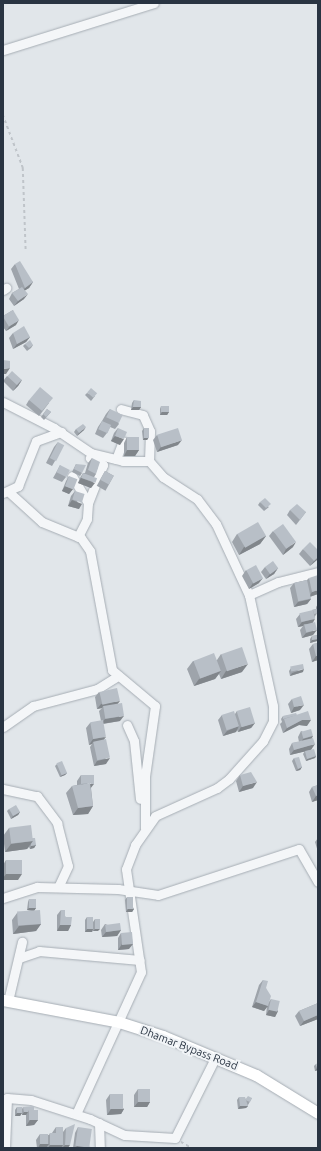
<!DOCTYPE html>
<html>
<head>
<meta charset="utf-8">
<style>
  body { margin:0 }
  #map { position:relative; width:321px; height:1151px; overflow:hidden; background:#e1e6ea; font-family:Ubuntu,sans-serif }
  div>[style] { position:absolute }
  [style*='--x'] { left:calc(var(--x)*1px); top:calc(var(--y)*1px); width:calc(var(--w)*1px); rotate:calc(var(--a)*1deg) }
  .path>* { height:1.5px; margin-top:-0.75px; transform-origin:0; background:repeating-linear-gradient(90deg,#bfc4c9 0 3px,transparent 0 6px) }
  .roads { filter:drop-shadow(0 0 1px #a6adb4) drop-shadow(0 0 1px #a6adb4) }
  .minor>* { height:9px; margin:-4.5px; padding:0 4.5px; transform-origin:4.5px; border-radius:4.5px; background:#f4f6f8 }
  .major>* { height:11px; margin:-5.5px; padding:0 5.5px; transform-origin:5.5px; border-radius:5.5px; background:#fff }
  .wall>* { inset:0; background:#9ea4ab; transform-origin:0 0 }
  .shaded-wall>* { inset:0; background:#81868b }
  .building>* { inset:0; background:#b8bfc7; transform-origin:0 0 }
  span { translate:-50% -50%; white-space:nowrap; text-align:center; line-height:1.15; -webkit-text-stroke:4px #f1f4f7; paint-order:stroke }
  .street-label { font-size:11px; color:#293442 }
  .frame { position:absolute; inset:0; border:4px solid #293442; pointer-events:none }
</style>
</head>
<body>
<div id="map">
  <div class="path">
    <div style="--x:3;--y:115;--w:57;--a:69.3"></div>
    <div style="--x:23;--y:168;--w:84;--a:88"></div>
    <div style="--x:181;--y:1142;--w:13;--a:29"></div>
  </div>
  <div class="roads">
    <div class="minor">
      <div style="--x:3;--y:50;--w:158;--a:-17.3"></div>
      <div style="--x:3;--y:290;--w:4;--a:-34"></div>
      <div style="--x:3;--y:402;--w:57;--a:27"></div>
      <div style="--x:54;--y:428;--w:45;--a:34"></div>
      <div style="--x:91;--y:453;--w:33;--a:14"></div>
      <div style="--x:123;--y:461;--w:26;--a:0"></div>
      <div style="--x:116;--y:459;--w:19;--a:-69"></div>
      <div style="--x:72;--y:476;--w:31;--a:59"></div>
      <div style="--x:88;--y:503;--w:16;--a:94"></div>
      <div style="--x:87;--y:519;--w:20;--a:117"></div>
      <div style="--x:3;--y:493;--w:17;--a:-25"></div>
      <div style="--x:18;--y:486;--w:48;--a:-68.2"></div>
      <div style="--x:36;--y:441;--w:27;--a:-20"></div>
      <div style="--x:10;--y:493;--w:43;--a:42.2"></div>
      <div style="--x:42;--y:522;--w:42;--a:22.3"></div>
      <div style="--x:81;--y:538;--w:16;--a:55"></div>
      <div style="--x:90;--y:551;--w:121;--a:79.5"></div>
      <div style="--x:112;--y:670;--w:56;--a:39.9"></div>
      <div style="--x:155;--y:706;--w:71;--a:98.1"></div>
      <div style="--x:145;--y:776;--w:52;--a:90"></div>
      <div style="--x:88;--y:503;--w:41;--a:-68.5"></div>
      <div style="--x:103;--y:465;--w:15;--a:-152"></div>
      <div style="--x:249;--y:595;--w:32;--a:-24"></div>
      <div style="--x:278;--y:582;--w:41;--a:-14"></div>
      <div style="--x:127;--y:725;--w:17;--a:66"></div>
      <div style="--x:134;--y:741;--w:58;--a:84.1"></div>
      <div style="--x:3;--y:727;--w:37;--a:-35"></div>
      <div style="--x:33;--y:706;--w:66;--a:-14.9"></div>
      <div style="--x:97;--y:689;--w:25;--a:-32"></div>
      <div style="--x:3;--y:789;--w:35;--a:12"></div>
      <div style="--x:37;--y:796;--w:34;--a:53"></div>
      <div style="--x:57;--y:823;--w:44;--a:75.7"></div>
      <div style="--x:68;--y:866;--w:23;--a:115"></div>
      <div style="--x:3;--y:898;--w:36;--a:-18"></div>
      <div style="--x:37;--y:887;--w:81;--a:1.4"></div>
      <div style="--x:118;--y:889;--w:40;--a:8.5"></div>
      <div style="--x:158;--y:895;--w:148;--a:-18.1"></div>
      <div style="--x:299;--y:849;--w:38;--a:60"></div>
      <div style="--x:19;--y:958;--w:21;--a:-19"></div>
      <div style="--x:39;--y:951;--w:101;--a:5.1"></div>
      <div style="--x:8;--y:1001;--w:61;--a:-76.7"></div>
      <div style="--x:76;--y:1114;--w:156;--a:-65.4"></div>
      <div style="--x:141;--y:972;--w:104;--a:-98.3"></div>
      <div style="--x:126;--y:869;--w:26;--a:-69"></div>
      <div style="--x:135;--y:845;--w:35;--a:-55"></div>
      <div style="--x:155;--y:816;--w:68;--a:-24.3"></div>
      <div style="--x:217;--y:788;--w:15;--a:-37"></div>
      <div style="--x:229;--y:779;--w:51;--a:-48.2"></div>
      <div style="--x:263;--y:741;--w:22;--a:-63"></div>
      <div style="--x:273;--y:721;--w:15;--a:-90"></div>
      <div style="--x:273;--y:706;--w:114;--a:-102.2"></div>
      <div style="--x:249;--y:595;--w:78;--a:-114.9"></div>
      <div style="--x:216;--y:524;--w:31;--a:-127"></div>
      <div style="--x:197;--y:499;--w:40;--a:-147.1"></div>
      <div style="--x:163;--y:477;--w:21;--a:-131"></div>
      <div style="--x:149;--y:461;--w:30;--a:-88"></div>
      <div style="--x:150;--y:431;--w:17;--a:-114"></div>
      <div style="--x:143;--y:415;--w:23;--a:-165"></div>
      <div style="--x:99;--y:1123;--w:25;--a:88"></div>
      <div style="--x:5;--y:1148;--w:50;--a:-87.7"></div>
      <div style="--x:7;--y:1098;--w:24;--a:5"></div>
      <div style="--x:31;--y:1100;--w:62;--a:17.9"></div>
      <div style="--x:90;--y:1119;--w:38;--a:25"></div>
      <div style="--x:125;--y:1135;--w:50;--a:3.4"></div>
      <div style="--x:175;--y:1138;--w:89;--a:-63.4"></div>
    </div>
    <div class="major">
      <div style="--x:3;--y:1000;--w:118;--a:10.7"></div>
      <div style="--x:119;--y:1022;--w:46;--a:17.7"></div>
      <div style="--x:163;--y:1036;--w:101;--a:22.8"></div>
      <div style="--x:256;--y:1075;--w:73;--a:31.5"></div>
    </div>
  </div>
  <div class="wall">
    <div style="clip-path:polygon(15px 264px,33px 282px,29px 288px,25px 290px,24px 299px,14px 306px,9px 299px,12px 293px,19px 289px,11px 269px)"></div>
    <div style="clip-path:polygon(13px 310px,16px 325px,6px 331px,3px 327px,3px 316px)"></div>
    <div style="clip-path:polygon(13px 333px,30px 337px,26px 342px,13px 349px,9px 338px)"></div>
    <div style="clip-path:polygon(25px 344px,33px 345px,31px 348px,27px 351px,23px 346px)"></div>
    <div style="clip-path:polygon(7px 376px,22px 380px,18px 386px,13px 391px,3px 381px)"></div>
    <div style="clip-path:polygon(87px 393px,95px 396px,91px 401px,85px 395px)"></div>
    <div style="clip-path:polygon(29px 400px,49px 403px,39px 416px,26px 405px)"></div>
    <div style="clip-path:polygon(134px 400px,141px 407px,139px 410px,131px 410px,132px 403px)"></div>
    <div style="clip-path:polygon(161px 406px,169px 412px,167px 415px,160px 415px,160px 409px)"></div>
    <div style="clip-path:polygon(47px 409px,51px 412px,44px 420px,41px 417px)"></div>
    <div style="clip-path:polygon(110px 409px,119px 424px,115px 429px,110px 427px,107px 433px,103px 438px,95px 434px,98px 427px,102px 421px,106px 414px)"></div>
    <div style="clip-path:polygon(118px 428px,120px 445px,111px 441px,114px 433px)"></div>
    <div style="clip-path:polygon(144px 428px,149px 437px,147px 440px,143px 440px,142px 431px)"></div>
    <div style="clip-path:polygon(76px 429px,84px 430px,77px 436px,74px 432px)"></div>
    <div style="clip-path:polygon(157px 435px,178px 445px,157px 452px,153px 440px)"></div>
    <div style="clip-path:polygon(127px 437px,139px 450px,135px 456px,124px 456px,124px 443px)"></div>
    <div style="clip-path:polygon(58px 442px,55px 461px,52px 466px,46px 463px,54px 447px)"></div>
    <div style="clip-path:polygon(92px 458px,96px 474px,94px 477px,91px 488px,78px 483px,80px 478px,83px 473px,85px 473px,88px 463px)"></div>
    <div style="clip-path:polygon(76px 464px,82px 473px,80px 476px,72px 472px)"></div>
    <div style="clip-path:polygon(60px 465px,66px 477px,62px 482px,53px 478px,57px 471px)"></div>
    <div style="left:105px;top:471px;width:10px;height:17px;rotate:29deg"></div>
    <div style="clip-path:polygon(69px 476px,73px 489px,69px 494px,62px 491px,66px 481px)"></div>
    <div style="clip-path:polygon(75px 491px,79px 509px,68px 506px,71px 496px)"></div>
    <div style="clip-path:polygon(260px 502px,269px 507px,264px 511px,258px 505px)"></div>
    <div style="clip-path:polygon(290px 510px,306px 512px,296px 525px,287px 515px)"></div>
    <div style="clip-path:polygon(273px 531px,293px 547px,283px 555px,269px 536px)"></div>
    <div style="clip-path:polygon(237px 534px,266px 536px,260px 544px,239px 555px,232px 542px)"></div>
    <div style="clip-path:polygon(303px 549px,318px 559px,310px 566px,299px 554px)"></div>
    <div style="clip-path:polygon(265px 567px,278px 568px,274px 574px,266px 579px,261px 572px)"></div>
    <div style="clip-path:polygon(246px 570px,259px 583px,249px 589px,242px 576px)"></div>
    <div style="clip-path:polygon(309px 578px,318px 594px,310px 597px,311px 599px,307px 604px,294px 607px,290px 588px,294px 583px,307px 580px)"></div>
    <div style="clip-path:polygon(318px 604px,318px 615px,317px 613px,316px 615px,315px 616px,313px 622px,313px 635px,302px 638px,300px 630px,303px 626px,298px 627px,296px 619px,300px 614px,312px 611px,312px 610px,316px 609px,316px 607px)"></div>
    <div style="clip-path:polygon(318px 635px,318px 639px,317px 641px,310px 643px,310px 639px,312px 636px)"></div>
    <div style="clip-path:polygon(318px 643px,318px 660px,312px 662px,309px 649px,313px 644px)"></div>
    <div style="clip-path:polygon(221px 654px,242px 672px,221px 679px,219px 674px,215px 679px,194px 686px,187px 669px,193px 661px,217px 660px)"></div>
    <div style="clip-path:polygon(291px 668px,303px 672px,290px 676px,289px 671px)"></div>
    <div style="clip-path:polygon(99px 692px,117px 704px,120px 721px,103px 724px,106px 764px,94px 766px,90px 747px,92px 744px,89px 745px,86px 728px,90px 723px,101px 721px,99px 711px,102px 708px,97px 709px,95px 697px)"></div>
    <div style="clip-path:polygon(292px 699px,300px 710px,291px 713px,288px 704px)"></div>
    <div style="clip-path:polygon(237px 711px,255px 723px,251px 728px,238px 732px,237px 730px,236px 732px,223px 736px,218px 720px,222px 715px,235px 714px)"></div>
    <div style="clip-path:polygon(297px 715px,307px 726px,299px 725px,283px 733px,280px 724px,282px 722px,281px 719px,283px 716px)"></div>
    <div style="clip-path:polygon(301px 731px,313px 736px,312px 738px,311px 750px,316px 756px,315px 758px,306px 761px,303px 754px,305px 751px,310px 750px,290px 755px,289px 749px,292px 743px,299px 742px,298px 737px)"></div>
    <div style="clip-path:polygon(294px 758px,302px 767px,300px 770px,296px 771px,292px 761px)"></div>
    <div style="clip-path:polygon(57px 764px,67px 773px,65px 775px,60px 777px,55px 766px)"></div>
    <div style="clip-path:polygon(81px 775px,91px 788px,93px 806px,88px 814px,73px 815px,66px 793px,72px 786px,77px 785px,77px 781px)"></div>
    <div style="clip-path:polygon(240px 775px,253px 788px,239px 792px,236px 781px)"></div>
    <div style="clip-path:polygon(318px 785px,318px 800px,312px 802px,309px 792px,312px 787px)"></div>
    <div style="clip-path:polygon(9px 809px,20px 812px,18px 815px,11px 819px,7px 811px)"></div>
    <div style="clip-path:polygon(9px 828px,32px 838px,36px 845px,34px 848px,30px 849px,29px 847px,27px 849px,5px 852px,3px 836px)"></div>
    <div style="clip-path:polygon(318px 838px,318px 852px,315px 842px)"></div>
    <div style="clip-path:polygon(6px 860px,18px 880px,3px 880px,3px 865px)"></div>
    <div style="clip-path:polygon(127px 897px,134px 909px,132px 912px,126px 912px,125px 900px)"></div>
    <div style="clip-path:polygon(29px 899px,36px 908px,34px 911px,41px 924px,36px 931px,13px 934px,12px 920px,17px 913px,33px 911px,27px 910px,28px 902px)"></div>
    <div style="clip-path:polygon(61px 910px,71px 925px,68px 931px,57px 931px,57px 915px)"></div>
    <div style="clip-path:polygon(87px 917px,93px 922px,95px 919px,98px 931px,93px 931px,93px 930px,92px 932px,85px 932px,85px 920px)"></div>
    <div style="clip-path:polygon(105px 924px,121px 930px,117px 936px,102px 937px,101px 930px)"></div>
    <div style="clip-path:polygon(121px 933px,129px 949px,118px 950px,118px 938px)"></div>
    <div style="clip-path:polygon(263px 980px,266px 988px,268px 1003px,271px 999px,278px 1011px,275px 1017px,266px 1015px,267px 1006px,264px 1011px,252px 1007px,259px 985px)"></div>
    <div style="clip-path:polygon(318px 1003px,318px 1019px,300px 1026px,295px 1016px,299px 1011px)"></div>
    <div style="clip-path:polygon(316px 1064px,318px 1070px,315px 1071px,314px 1066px)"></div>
    <div style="clip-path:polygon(138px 1089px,150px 1102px,147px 1107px,134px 1107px,134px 1095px)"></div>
    <div style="clip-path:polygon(110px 1094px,124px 1109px,121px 1114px,107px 1115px,106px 1100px)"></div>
    <div style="clip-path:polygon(239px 1097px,246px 1099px,252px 1098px,248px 1105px,248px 1106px,246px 1108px,238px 1109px,237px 1100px)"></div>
    <div style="clip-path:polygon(17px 1107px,22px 1109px,23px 1107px,34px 1110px,38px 1120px,34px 1125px,26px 1126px,26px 1115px,22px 1115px,22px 1113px,20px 1116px,15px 1116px,15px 1110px)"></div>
    <div style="clip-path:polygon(56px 1127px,63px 1132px,66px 1128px,68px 1148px,37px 1148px,36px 1140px,40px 1134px,49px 1135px,50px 1133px,52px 1133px)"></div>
    <div style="clip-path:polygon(78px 1127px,90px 1148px,73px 1148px,75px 1133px)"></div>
  </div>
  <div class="shaded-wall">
    <div style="clip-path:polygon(33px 282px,29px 288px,21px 293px,25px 288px)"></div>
    <div style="clip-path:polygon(28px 294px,24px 299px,14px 306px,18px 301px)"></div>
    <div style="clip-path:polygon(19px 320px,16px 325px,6px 331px,10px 326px)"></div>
    <div style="clip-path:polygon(30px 337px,26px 342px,13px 349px,17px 344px)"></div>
    <div style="clip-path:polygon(10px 368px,6px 374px,3px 374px,3px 369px)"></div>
    <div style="clip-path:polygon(22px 380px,18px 386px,13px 391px,17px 385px)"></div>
    <div style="clip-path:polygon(133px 407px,141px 407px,139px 410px,131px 410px)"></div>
    <div style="clip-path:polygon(162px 412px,169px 412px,167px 415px,160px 415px)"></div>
    <div style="clip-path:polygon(86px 427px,84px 430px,77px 436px,79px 433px)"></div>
    <div style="clip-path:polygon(115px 436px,124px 439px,120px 445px,111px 441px)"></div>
    <div style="clip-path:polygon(149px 437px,147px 440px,143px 440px,144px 438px)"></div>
    <div style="clip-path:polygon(182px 440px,178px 445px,157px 452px,161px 447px)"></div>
    <div style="clip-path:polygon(127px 450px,139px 450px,135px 456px,124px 456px)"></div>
    <div style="clip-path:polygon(81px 478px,95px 483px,91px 488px,78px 483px)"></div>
    <div style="clip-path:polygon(65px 486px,73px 489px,69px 494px,62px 491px)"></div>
    <div style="clip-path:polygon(72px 500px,82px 504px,79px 509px,68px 506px)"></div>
    <div style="clip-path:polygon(266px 536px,260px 544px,239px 555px,244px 547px)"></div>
    <div style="clip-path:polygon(296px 542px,293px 547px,283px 555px,286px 549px)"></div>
    <div style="clip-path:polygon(318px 557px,318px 559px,310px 566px,314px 561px)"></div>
    <div style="clip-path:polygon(278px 568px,274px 574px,266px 579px,270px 574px)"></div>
    <div style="clip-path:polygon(263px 578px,259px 583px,249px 589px,253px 583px)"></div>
    <div style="clip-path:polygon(318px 590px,318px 594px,309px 597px,312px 592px)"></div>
    <div style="clip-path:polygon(311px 599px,307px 604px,294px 607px,298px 602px)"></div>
    <div style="clip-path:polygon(315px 619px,312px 624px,304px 624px,303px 626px,298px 627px,302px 622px)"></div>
    <div style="clip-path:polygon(317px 630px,313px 635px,302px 638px,306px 633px)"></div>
    <div style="clip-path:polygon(318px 639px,317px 641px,310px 643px,312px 640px)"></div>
    <div style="clip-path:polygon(316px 656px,318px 656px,318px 660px,312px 662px)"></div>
    <div style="clip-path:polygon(248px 664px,242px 672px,221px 679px,226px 671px)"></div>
    <div style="clip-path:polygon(304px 669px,303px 672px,290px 676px,292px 673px)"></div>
    <div style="clip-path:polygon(221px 671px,215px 679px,194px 686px,199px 679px)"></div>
    <div style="clip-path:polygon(120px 701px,116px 706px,103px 706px,102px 708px,97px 709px,101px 704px)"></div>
    <div style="clip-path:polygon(304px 705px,300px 710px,291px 713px,294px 707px)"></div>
    <div style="clip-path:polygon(124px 716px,120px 721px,101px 724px,105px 719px)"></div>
    <div style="clip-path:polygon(302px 720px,311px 720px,307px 726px,299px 725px,283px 733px,287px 728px)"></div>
    <div style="clip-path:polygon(255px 723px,251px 728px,238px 732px,241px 727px)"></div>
    <div style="clip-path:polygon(239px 726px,236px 732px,223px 736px,227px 731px)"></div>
    <div style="clip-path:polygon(313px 736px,309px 742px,300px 744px,303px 739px)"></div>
    <div style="clip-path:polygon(106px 737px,102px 742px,93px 742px,92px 744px,89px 745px,93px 739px)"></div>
    <div style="clip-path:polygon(315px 744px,311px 750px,290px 755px,294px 750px)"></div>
    <div style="clip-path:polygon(316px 756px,315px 758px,306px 761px,307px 759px)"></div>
    <div style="clip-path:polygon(110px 758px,106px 764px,94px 766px,97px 761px)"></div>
    <div style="clip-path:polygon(302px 767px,300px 770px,296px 771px,298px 769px)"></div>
    <div style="clip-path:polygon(67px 773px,65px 775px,60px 777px,62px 775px)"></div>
    <div style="clip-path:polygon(257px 782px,253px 788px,239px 792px,243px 786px)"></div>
    <div style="clip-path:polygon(81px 784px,94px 784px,90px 789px)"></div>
    <div style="clip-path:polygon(318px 795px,318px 800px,312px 802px,316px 796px)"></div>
    <div style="clip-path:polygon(93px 806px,88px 814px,73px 815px,78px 808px)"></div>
    <div style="clip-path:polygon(20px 812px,18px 815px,11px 819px,13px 816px)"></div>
    <div style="clip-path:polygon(33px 841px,27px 849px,5px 852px,11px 844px)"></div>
    <div style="clip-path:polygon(36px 845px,34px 848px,30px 849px,31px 846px)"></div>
    <div style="clip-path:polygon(6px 874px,22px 874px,18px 880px,3px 880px,3px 878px)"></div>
    <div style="clip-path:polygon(29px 908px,36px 908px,34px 911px,27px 910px)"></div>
    <div style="clip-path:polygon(128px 909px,134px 909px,132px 912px,126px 912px)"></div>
    <div style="clip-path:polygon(41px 924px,36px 931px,13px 934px,19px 926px)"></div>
    <div style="clip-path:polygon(60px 925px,71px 925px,68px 931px,57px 931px)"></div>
    <div style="clip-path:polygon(87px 929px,93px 929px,92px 932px,85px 932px)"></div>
    <div style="clip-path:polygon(95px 929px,100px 929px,98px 931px,93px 931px)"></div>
    <div style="clip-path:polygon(121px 930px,117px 936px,102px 937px,106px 932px)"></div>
    <div style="clip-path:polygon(122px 944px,133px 944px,129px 949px,118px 950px)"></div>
    <div style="clip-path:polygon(256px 1002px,268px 1006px,264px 1011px,252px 1007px)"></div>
    <div style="clip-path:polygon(269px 1010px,278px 1011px,275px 1017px,266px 1015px)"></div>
    <div style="clip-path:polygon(318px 1015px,318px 1019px,300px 1026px,304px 1021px)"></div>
    <div style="clip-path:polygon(317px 1068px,318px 1068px,318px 1070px,315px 1071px)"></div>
    <div style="clip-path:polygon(138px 1102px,150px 1102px,147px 1107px,134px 1107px)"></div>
    <div style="clip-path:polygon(240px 1106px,248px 1106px,246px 1108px,238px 1109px)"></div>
    <div style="clip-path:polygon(111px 1109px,124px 1109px,121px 1114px,107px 1115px)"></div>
    <div style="clip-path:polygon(24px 1112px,28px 1112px,26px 1115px,22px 1115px)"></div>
    <div style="clip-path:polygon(17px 1113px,22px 1113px,20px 1116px,15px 1116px)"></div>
    <div style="clip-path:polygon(30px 1120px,38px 1120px,34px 1125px,26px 1126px)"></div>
    <div style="clip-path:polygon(40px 1144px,49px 1144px,46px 1148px,38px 1148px)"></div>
    <div style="clip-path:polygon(50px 1145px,63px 1145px,61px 1148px,48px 1148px)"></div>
    <div style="clip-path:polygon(65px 1145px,70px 1145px,68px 1148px,62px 1148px)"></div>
    <div style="clip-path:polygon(77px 1146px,91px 1147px,90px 1148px,75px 1148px)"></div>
  </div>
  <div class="building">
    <div style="clip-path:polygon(20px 261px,33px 282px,25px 288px,15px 264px)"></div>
    <div style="clip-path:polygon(22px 287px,28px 294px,18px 301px,12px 293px)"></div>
    <div style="left:13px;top:310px;width:12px;height:12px;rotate:59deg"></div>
    <div style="clip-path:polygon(24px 326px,30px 337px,17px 344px,13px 333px)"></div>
    <div style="clip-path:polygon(30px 340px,33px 345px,29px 348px,25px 344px)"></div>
    <div style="clip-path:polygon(3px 360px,10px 361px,10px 368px,3px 369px)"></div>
    <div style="left:12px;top:371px;width:13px;height:7px;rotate:42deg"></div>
    <div style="left:40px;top:387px;width:17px;height:17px;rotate:40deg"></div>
    <div style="left:91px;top:388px;width:8px;height:6px;rotate:40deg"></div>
    <div style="clip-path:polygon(134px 400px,141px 401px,141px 407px,133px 407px)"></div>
    <div style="left:161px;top:406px;width:8px;height:6px"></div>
    <div style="clip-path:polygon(47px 409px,51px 412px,46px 417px,43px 414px)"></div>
    <div style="left:110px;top:409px;width:14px;height:9px;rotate:25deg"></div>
    <div style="left:102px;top:421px;width:10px;height:9px;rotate:24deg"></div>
    <div style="clip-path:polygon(83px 424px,86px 427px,79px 433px,76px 429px)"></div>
    <div style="clip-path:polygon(118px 428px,127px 432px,124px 439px,115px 436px)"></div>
    <div style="left:144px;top:428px;width:5px;height:10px"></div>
    <div style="left:178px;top:428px;width:13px;height:22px;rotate:72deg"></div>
    <div style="left:127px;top:437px;width:12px;height:13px"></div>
    <div style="left:58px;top:442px;width:7px;height:18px;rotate:27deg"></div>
    <div style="clip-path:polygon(92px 458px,100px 462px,96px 474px,88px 470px)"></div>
    <div style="clip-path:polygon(76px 464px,86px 465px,82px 473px,74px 469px)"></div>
    <div style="left:60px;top:465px;width:11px;height:8px;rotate:27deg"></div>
    <div style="left:105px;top:471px;width:10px;height:10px;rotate:29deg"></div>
    <div style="left:83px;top:473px;width:15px;height:5px;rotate:20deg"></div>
    <div style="left:69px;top:476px;width:9px;height:11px;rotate:21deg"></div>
    <div style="left:75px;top:491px;width:10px;height:9px;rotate:17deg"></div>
    <div style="clip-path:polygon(265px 498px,271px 504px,266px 508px,260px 502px)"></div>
    <div style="clip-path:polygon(297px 504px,306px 512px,300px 520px,290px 510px)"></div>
    <div style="left:258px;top:522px;width:16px;height:24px;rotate:60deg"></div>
    <div style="left:283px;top:524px;width:22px;height:12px;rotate:54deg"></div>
    <div style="clip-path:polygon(310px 542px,318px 550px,318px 557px,314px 561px,303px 549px)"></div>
    <div style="left:273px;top:561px;width:9px;height:10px;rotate:54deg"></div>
    <div style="left:256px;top:565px;width:15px;height:11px;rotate:62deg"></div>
    <div style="clip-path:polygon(318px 575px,318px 590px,312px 592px,309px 578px)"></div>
    <div style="left:307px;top:580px;width:19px;height:13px;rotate:78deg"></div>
    <div style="clip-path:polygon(317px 609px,318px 613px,314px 614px,313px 610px,313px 611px,312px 610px)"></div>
    <div style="left:313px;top:610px;width:9px;height:14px;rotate:77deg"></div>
    <div style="left:315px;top:622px;width:8px;height:11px;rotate:76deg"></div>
    <div style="clip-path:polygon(318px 635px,318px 639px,312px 640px,312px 636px)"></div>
    <div style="clip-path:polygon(318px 643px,318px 656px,316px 656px,313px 644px)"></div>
    <div style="left:242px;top:647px;width:18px;height:22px;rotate:71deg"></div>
    <div style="left:214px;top:653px;width:19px;height:22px;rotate:69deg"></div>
    <div style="left:303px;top:664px;width:5px;height:13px;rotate:79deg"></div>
    <div style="left:117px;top:688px;width:13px;height:18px;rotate:77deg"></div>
    <div style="clip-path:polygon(301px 696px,304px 705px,294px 707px,292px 699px)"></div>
    <div style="left:122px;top:703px;width:13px;height:19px;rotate:81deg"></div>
    <div style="left:250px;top:707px;width:17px;height:14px;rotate:73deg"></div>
    <div style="left:234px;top:711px;width:16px;height:13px;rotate:72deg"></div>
    <div style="clip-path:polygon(308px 711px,311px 720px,302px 720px,287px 728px,284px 719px)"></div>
    <div style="clip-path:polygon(296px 713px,297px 715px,283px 719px,283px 716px)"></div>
    <div style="left:103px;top:720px;width:17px;height:13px;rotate:80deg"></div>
    <div style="left:311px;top:729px;width:7px;height:10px;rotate:74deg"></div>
    <div style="clip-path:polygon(313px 738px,315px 744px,294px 750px,292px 743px)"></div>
    <div style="left:106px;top:739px;width:19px;height:13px;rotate:78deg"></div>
    <div style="clip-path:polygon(314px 749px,316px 756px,307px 759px,305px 751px)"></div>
    <div style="clip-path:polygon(299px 757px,302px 767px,298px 769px,294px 758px)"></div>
    <div style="left:62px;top:761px;width:13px;height:6px;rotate:67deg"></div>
    <div style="clip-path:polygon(251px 772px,257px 782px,243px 786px,240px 775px)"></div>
    <div style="clip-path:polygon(81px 775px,94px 775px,94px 784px,91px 784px,90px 783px,81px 784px)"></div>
    <div style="clip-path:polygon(90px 783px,93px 806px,78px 808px,72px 786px)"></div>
    <div style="clip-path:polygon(318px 785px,318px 795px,316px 796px,312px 787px)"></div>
    <div style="left:16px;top:805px;width:8px;height:8px;rotate:60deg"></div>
    <div style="left:31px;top:825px;width:16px;height:22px;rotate:83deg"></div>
    <div style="clip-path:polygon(32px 838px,35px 838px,36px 845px,31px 846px,31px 844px,33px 841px)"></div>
    <div style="left:6px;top:860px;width:16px;height:14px"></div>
    <div style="left:127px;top:897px;width:6px;height:12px"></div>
    <div style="left:29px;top:899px;width:7px;height:9px"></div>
    <div style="left:40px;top:910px;width:14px;height:23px;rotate:86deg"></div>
    <div style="clip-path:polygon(61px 910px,65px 910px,65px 917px,72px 917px,71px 925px,60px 925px)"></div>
    <div style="left:87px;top:917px;width:6px;height:12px"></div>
    <div style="left:95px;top:919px;width:5px;height:10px"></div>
    <div style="left:120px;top:923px;width:7px;height:15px;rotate:82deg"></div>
    <div style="left:132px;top:932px;width:12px;height:11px;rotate:85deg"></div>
    <div style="clip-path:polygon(263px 980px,268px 981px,266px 988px,271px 996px,268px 1006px,256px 1002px)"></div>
    <div style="left:271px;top:999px;width:9px;height:11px;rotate:13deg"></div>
    <div style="clip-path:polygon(318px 1003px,318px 1015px,304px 1021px,299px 1011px)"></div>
    <div style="clip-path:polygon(318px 1063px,318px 1068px,317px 1068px,316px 1064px)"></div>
    <div style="left:138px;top:1089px;width:12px;height:13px"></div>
    <div style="left:110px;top:1094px;width:13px;height:15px"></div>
    <div style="clip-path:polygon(248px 1096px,252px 1098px,250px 1102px,245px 1100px)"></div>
    <div style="clip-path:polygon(239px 1097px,245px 1097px,248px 1106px,240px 1106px)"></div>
    <div style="clip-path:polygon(34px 1106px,34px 1110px,29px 1110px,28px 1112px,24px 1112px,23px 1107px)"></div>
    <div style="left:17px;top:1107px;width:5px;height:6px"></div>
    <div style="left:29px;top:1110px;width:9px;height:10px"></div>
    <div style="clip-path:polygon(75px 1124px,70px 1145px,65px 1145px,66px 1128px)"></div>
    <div style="clip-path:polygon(56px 1127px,63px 1127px,63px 1145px,50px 1145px,50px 1133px,56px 1133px)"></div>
    <div style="left:78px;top:1127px;width:14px;height:19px;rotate:8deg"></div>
    <div style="left:40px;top:1134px;width:8px;height:10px"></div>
    <div style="clip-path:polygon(64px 1147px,64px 1148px,51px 1148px)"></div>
  </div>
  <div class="street-label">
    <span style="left:189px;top:1048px;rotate:21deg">Dhamar Bypass Road</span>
  </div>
  <div class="frame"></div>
</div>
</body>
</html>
